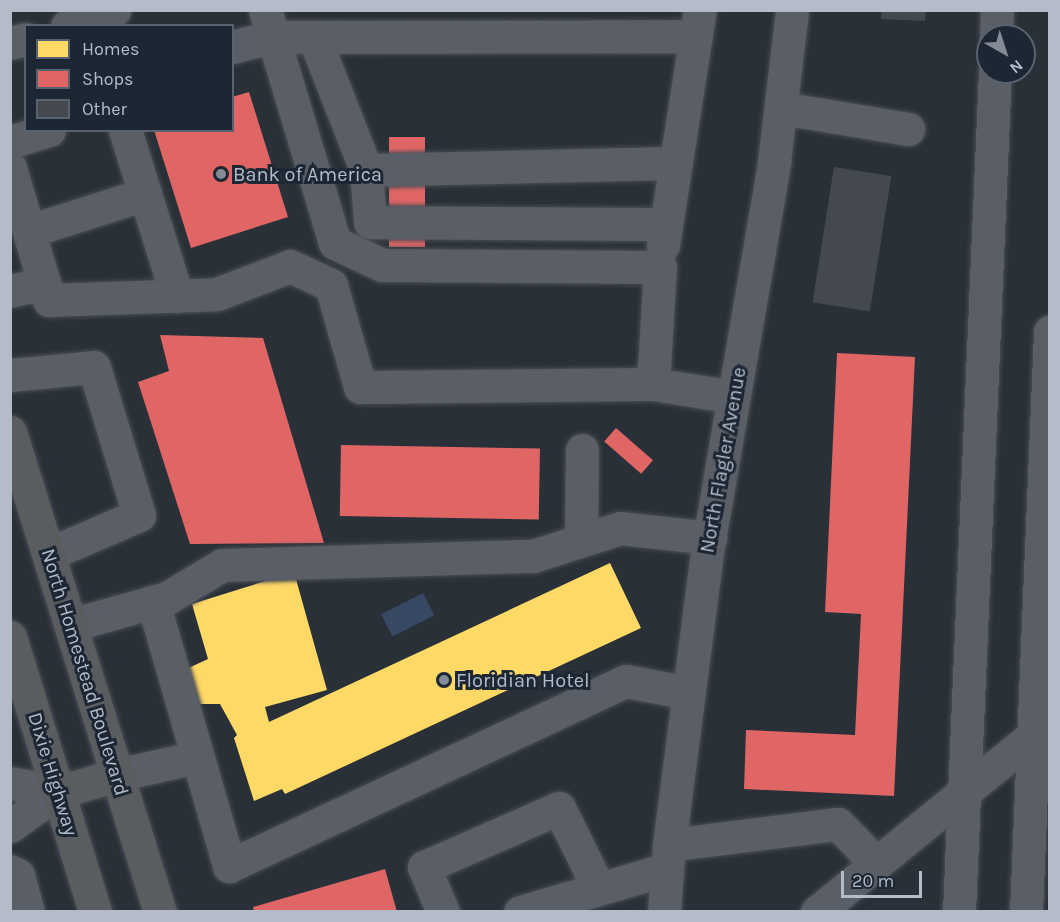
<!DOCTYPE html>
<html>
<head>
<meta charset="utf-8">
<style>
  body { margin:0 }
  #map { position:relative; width:1060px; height:922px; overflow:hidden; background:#2a3038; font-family:Karla,sans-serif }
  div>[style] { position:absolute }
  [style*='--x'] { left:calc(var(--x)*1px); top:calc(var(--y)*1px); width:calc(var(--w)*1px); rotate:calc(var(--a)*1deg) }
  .water>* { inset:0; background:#384963; transform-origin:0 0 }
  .homes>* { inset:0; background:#ffd966 }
  .shops>* { inset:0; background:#e06666; transform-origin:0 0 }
  .building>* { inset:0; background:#444950; transform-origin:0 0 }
  .roads { filter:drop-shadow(0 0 2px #484c53) drop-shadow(0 0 2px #484c53) }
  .minor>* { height:33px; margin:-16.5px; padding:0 16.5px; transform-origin:16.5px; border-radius:16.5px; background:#5a5e66 }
  .highway>* { height:33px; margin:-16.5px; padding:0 16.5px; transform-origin:16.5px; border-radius:16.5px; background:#5a5d60 }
  .dots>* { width:16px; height:16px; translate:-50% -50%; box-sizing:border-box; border:3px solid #1d2633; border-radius:50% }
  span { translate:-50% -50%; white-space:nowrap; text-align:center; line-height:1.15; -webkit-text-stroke:6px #1d2633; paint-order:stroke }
  .poi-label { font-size:20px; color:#b4bcc9 }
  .left { translate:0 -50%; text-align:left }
  .street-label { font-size:20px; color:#b4bcc9 }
  .frame { position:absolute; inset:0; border:12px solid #b4bcc9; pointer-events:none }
  .legend { position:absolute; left:24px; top:24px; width:210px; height:108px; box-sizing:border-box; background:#1d2633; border:2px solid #59626f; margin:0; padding:8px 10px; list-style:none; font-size:18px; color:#b4bcc9 }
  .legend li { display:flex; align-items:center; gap:12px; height:30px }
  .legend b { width:30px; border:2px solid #59626f }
  .north { position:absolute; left:976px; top:24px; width:60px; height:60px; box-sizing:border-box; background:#1d2633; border:2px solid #59626f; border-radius:50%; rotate:141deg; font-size:16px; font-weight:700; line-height:24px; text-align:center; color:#b4bcc9 }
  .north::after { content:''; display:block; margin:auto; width:21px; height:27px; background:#848b96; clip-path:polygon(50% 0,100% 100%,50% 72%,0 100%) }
  .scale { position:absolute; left:841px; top:871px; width:81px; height:27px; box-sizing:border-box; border:3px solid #b4bcc9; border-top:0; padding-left:8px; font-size:18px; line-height:21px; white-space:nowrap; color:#b4bcc9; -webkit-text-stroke:4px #1d2633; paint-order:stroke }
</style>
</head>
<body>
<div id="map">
  <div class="water">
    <div style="left:423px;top:593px;width:25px;height:47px;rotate:63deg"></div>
  </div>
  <div class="homes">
    <div style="clip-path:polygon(610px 563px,641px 628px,285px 794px,282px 789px,254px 801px,234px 738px,237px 735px,220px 704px,192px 704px,182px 671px,208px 659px,192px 604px,294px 572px,327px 690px,265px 707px,269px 722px)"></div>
  </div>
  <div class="shops">
    <div style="clip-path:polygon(249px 92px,288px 217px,191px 248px,154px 130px,232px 130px,232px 97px)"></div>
    <div style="left:389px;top:137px;width:36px;height:110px"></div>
    <div style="clip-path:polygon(160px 335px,263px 338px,324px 543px,190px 544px,138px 382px,169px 371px)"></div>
    <div style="clip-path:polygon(837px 353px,915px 357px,894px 796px,744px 789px,746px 730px,855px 735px,861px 614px,825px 612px)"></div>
    <div style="left:616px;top:428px;width:49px;height:18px;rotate:41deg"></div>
    <div style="left:341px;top:445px;width:199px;height:71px;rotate:1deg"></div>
    <div style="clip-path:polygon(385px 869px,397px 912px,254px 912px,253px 907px)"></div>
  </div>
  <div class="building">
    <div style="clip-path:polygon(882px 10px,926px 10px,925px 21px,881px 19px)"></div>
    <div style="left:834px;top:167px;width:58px;height:137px;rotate:9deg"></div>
  </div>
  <div class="roads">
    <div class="minor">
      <div style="--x:265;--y:10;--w:243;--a:73.3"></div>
      <div style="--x:335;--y:243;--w:52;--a:25.1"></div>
      <div style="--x:382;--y:265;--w:278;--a:0.4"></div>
      <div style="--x:660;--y:267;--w:117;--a:93.4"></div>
      <div style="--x:653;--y:384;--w:82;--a:9.1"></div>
      <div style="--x:67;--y:26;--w:50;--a:-18.8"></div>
      <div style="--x:996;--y:36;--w:26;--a:-88"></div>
      <div style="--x:314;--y:37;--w:143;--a:68.6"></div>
      <div style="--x:366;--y:170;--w:310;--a:-1.3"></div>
      <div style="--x:10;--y:43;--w:16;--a:-14"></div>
      <div style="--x:232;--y:47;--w:40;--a:-14.4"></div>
      <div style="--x:271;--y:37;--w:425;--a:-0.1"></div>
      <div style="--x:781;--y:108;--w:129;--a:9.4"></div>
      <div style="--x:125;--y:130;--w:174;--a:72.6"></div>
      <div style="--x:10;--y:142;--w:41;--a:-17.1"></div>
      <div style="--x:10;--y:168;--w:138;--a:73.5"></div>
      <div style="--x:49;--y:300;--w:168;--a:-2"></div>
      <div style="--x:217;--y:294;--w:78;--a:-21"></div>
      <div style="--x:290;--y:266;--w:45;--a:24.9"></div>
      <div style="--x:331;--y:285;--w:106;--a:74.1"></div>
      <div style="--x:360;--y:387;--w:293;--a:-0.6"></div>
      <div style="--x:366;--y:170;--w:52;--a:85.6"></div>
      <div style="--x:370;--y:222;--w:296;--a:0.4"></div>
      <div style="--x:29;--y:231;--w:122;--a:-17.7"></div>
      <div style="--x:663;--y:245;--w:238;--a:-81.1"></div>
      <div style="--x:10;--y:291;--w:35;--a:-13"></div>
      <div style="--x:10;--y:375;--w:84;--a:-5.4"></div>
      <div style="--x:94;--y:367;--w:155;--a:73.1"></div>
      <div style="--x:139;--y:515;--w:98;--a:156.6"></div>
      <div style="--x:581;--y:540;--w:90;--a:-89.4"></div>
      <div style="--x:153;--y:602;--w:275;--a:73.9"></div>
      <div style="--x:229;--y:866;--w:438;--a:-25"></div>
      <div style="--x:626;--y:681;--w:64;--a:10.8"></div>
      <div style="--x:71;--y:625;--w:100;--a:-15.7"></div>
      <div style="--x:167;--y:598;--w:64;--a:-31"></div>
      <div style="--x:222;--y:565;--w:311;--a:-1.7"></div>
      <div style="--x:533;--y:556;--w:91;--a:-17.8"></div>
      <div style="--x:620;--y:528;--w:91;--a:6.3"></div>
      <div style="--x:117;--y:775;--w:82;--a:-12.7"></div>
      <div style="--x:10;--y:783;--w:49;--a:10.6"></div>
      <div style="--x:10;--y:826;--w:59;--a:-35.3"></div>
      <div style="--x:669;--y:845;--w:170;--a:-7.1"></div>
      <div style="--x:838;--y:824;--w:54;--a:45.7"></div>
      <div style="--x:10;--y:871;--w:9;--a:27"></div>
      <div style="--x:18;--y:875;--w:38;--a:75"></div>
      <div style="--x:443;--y:912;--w:49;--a:-112.9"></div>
      <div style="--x:424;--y:867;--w:147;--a:-23.6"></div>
      <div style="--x:559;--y:808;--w:90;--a:63.7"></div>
      <div style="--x:520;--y:912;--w:153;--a:-16.3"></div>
      <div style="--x:664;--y:912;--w:67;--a:-85.7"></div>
      <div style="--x:669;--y:845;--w:302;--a:-82.6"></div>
      <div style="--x:708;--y:546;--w:390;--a:-80.2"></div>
      <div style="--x:774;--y:162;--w:153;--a:-83.2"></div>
      <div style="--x:817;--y:912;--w:291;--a:-39.2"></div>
      <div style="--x:959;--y:912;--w:841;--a:-87.55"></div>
      <div style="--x:1026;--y:912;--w:581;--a:-87.63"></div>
    </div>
    <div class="highway">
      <div style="--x:10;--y:432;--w:503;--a:72.65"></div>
      <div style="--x:10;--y:637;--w:288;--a:72.8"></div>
      <div style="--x:58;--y:792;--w:61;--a:-16.1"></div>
    </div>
  </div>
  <div class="dots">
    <div style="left:221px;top:174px;background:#848b96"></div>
    <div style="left:444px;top:680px;background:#848b96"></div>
  </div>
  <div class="poi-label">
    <span class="left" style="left:233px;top:174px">Bank of America</span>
    <span class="left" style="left:456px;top:680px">Floridian Hotel</span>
  </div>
  <div class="street-label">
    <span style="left:723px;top:460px;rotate:-80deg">North Flagler Avenue</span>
    <span style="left:85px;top:672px;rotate:73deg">North Homestead Boulevard</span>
    <span style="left:53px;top:774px;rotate:73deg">Dixie Highway</span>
  </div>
  <div class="frame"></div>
  <ul class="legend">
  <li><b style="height:16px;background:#ffd966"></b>Homes</li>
  <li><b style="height:16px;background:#e06666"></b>Shops</li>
  <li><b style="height:16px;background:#444950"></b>Other</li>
  </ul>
  <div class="north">N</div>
  <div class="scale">20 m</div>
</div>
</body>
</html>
